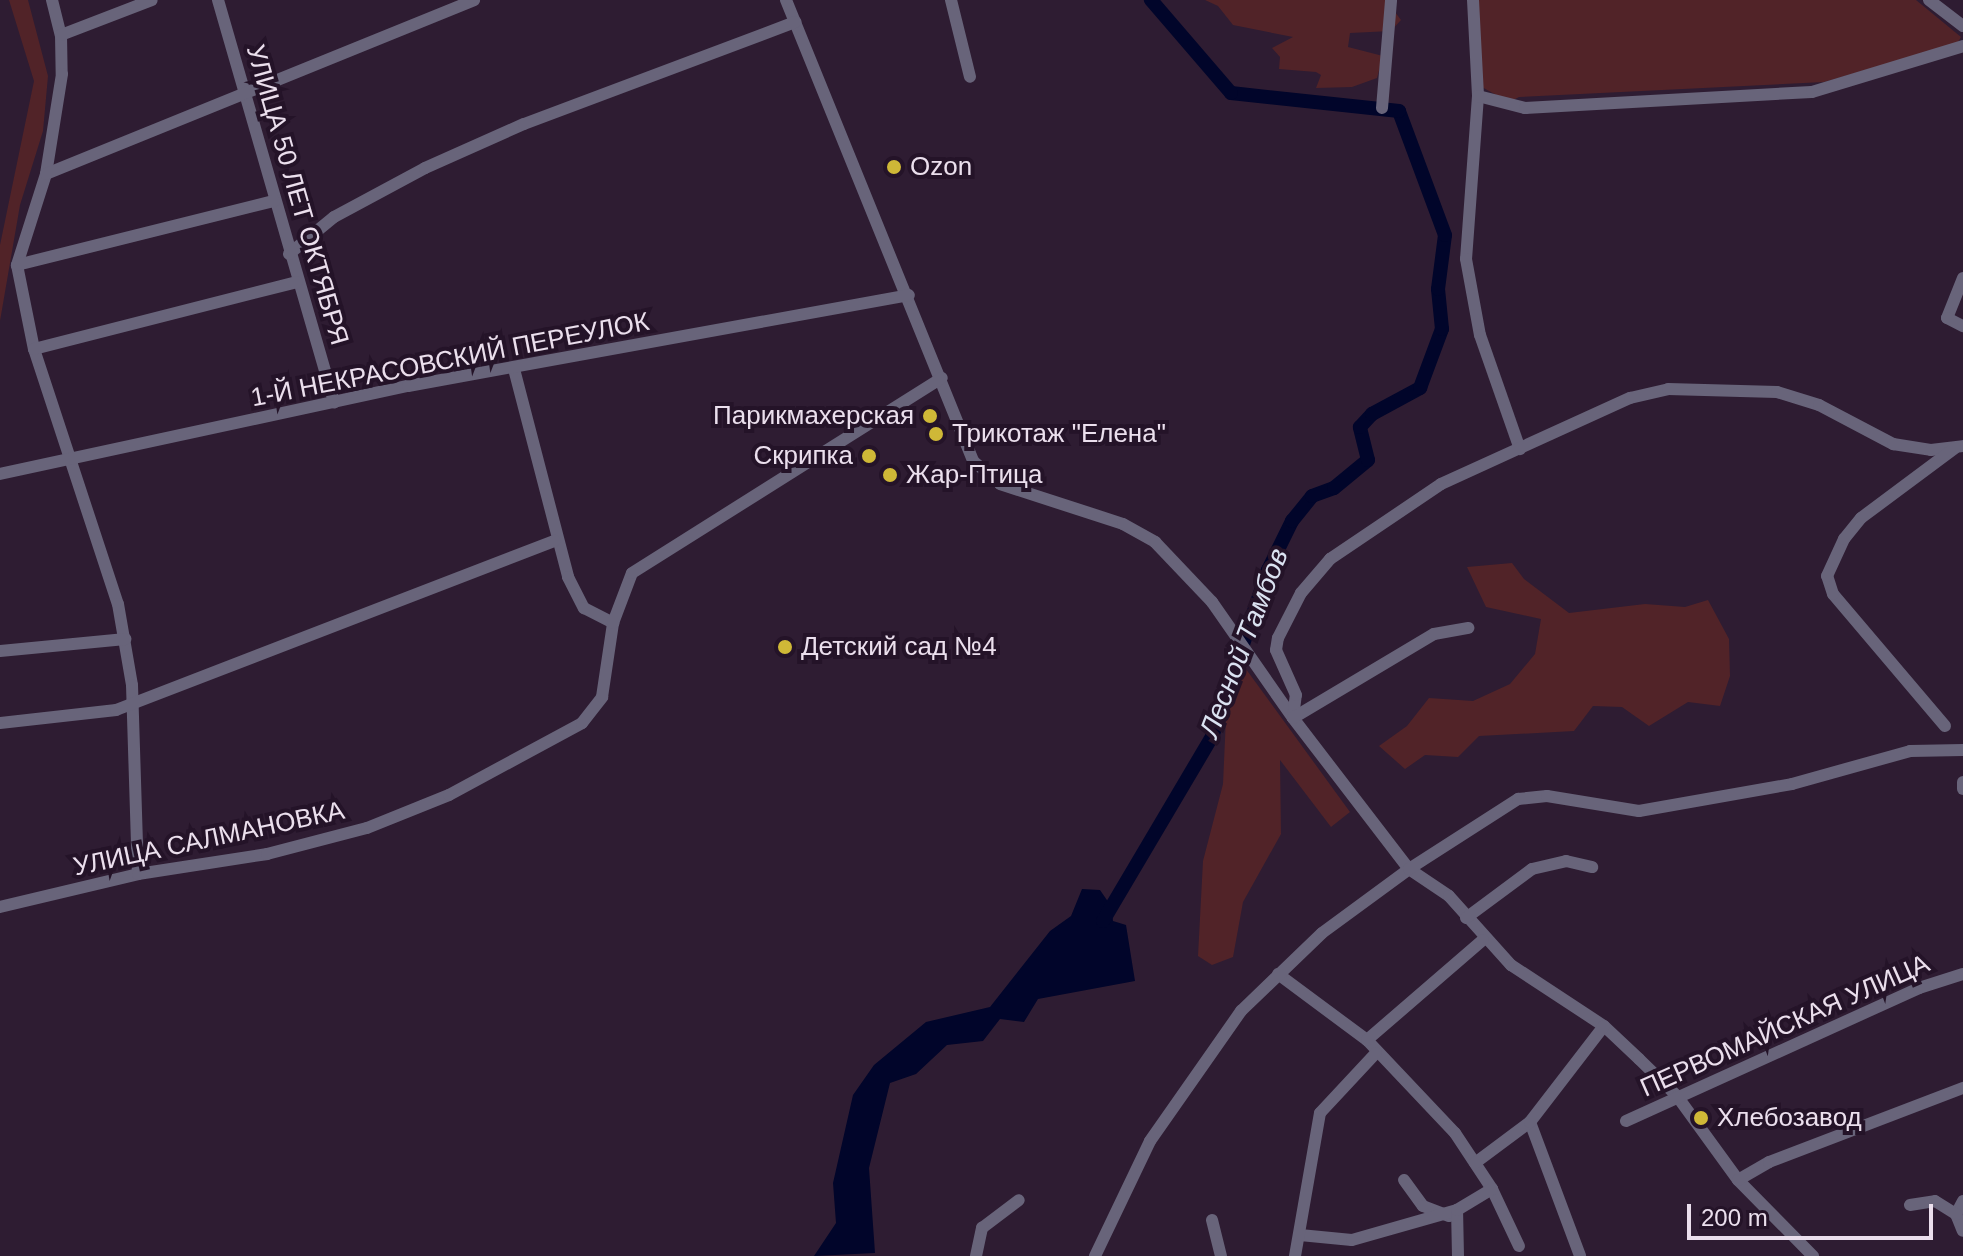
<!DOCTYPE html>
<html>
<head>
<meta charset="utf-8">
<style>
  body { margin:0 }
  #map { position:relative; width:1963px; height:1256px; overflow:hidden; background:#2e1c32; font-family:Helvetica,sans-serif }
  div>[style] { position:absolute }
  [style*='--x'] { left:calc(var(--x)*1px); top:calc(var(--y)*1px); width:calc(var(--w)*1px); rotate:calc(var(--a)*1deg) }
  .green>* { inset:0; background:#512328 }
  .water>* { inset:0; background:#01052a }
  .river>* { height:14px; margin:-7px; padding:0 7px; transform-origin:7px; border-radius:7px; background:#01052a }
  .minor>* { height:12px; margin:-6px; padding:0 6px; transform-origin:6px; border-radius:6px; background:#68647a }
  .dots>* { width:22px; height:22px; translate:-50% -50%; box-sizing:border-box; border:4px solid #241328; border-radius:50% }
  span { translate:-50% -50%; white-space:nowrap; text-align:center; line-height:1.15; -webkit-text-stroke:8px #241328; paint-order:stroke }
  .poi-label { font-size:26px; color:#ebdfed }
  .left { translate:0 -50%; text-align:left }
  .right { translate:-100% -50%; text-align:right }
  .street-label { font-size:26px; color:#ebdfed }
  .water-label { font-size:28px; color:#dbe2f1; font-style:italic }
  .scale { position:absolute; left:1687px; top:1204px; width:246px; height:36px; box-sizing:border-box; border:4px solid #ebdfed; border-top:0; padding-left:10px; font-size:24px; line-height:28px; white-space:nowrap; color:#ebdfed; -webkit-text-stroke:6px #241328; paint-order:stroke }
</style>
</head>
<body>
<div id="map">
  <div class="green">
    <div style="clip-path:polygon(9px 0,28px 0,48px 76px,43px 131px,20px 205px,0 321px,0 245px,34px 81px)"></div>
    <div style="clip-path:polygon(1205px 0,1386px 0,1401px 20px,1391px 31px,1350px 33px,1348px 47px,1383px 56px,1377px 78px,1352px 87px,1316px 88px,1321px 75px,1316px 72px,1279px 69px,1280px 57px,1272px 48px,1293px 37px,1233px 25px,1218px 6px)"></div>
    <div style="clip-path:polygon(1476px 0,1916px 0,1961px 37px,1957px 44px,1824px 82px,1519px 97px,1509px 102px,1480px 86px)"></div>
    <div style="clip-path:polygon(1512px 563px,1524px 579px,1569px 613px,1645px 604px,1685px 607px,1708px 600px,1729px 639px,1730px 676px,1720px 706px,1688px 702px,1649px 726px,1622px 707px,1593px 706px,1574px 731px,1479px 736px,1458px 757px,1425px 755px,1405px 769px,1379px 746px,1407px 726px,1429px 698px,1473px 701px,1510px 684px,1535px 654px,1541px 619px,1486px 607px,1467px 567px)"></div>
    <div style="clip-path:polygon(1243px 665px,1350px 812px,1331px 827px,1280px 760px,1281px 834px,1243px 902px,1233px 957px,1212px 965px,1198px 956px,1203px 861px,1223px 784px,1226px 717px)"></div>
  </div>
  <div class="water">
    <div style="clip-path:polygon(1082px 889px,1100px 890px,1111px 906px,1113px 921px,1126px 925px,1135px 981px,1038px 999px,1024px 1022px,1000px 1019px,983px 1041px,947px 1045px,916px 1074px,890px 1083px,869px 1168px,875px 1253px,814px 1256px,836px 1223px,833px 1183px,853px 1095px,874px 1065px,926px 1022px,990px 1007px,1050px 931px,1071px 916px)"></div>
  </div>
  <div class="river">
    <div style="--x:1103;--y:921;--w:214;--a:-59.4"></div>
    <div style="--x:1212;--y:737;--w:176;--a:-71.5"></div>
    <div style="--x:1268;--y:570;--w:55;--a:-63.9"></div>
    <div style="--x:1292;--y:521;--w:32;--a:-51"></div>
    <div style="--x:1312;--y:496;--w:23;--a:-20"></div>
    <div style="--x:1334;--y:488;--w:44;--a:-39.5"></div>
    <div style="--x:1368;--y:460;--w:34;--a:-104"></div>
    <div style="--x:1360;--y:427;--w:18;--a:-47"></div>
    <div style="--x:1372;--y:414;--w:55;--a:-28.4"></div>
    <div style="--x:1420;--y:388;--w:63;--a:-69.6"></div>
    <div style="--x:1442;--y:329;--w:40;--a:-95.7"></div>
    <div style="--x:1438;--y:289;--w:54;--a:-82.6"></div>
    <div style="--x:1445;--y:235;--w:132;--a:-110.4"></div>
    <div style="--x:1399;--y:111;--w:169;--a:-173.9"></div>
    <div style="--x:1231;--y:93;--w:123;--a:-130.7"></div>
  </div>
  <div class="minor">
    <div style="--x:52;--y:0;--w:36;--a:76"></div>
    <div style="--x:61;--y:35;--w:39;--a:89"></div>
    <div style="--x:62;--y:74;--w:101;--a:99.1"></div>
    <div style="--x:46;--y:174;--w:96;--a:107.7"></div>
    <div style="--x:17;--y:265;--w:86;--a:78.6"></div>
    <div style="--x:34;--y:349;--w:268;--a:71.8"></div>
    <div style="--x:118;--y:604;--w:82;--a:80.2"></div>
    <div style="--x:132;--y:685;--w:189;--a:88.2"></div>
    <div style="--x:218;--y:0;--w:419;--a:73.9"></div>
    <div style="--x:786;--y:0;--w:497;--a:67.9"></div>
    <div style="--x:973;--y:461;--w:35;--a:40"></div>
    <div style="--x:1000;--y:484;--w:129;--a:18"></div>
    <div style="--x:1123;--y:524;--w:37;--a:29"></div>
    <div style="--x:1155;--y:542;--w:83;--a:46.5"></div>
    <div style="--x:1212;--y:602;--w:141;--a:55.1"></div>
    <div style="--x:1293;--y:718;--w:190;--a:52.5"></div>
    <div style="--x:1409;--y:869;--w:48;--a:34"></div>
    <div style="--x:1449;--y:896;--w:93;--a:48.1"></div>
    <div style="--x:1511;--y:965;--w:111;--a:33.3"></div>
    <div style="--x:1604;--y:1026;--w:48;--a:43.3"></div>
    <div style="--x:1639;--y:1059;--w:53;--a:44.2"></div>
    <div style="--x:1677;--y:1096;--w:104;--a:54"></div>
    <div style="--x:1738;--y:1180;--w:107;--a:45.4"></div>
    <div style="--x:951;--y:0;--w:79;--a:76.1"></div>
    <div style="--x:1473;--y:0;--w:96;--a:87"></div>
    <div style="--x:1478;--y:96;--w:163;--a:94.2"></div>
    <div style="--x:1466;--y:259;--w:77;--a:79.6"></div>
    <div style="--x:1480;--y:335;--w:121;--a:70.7"></div>
    <div style="--x:1929;--y:0;--w:43;--a:37.4"></div>
    <div style="--x:61;--y:35;--w:97;--a:-21"></div>
    <div style="--x:1478;--y:96;--w:49;--a:14.3"></div>
    <div style="--x:1525;--y:108;--w:287;--a:-3.2"></div>
    <div style="--x:1812;--y:92;--w:158;--a:-16.9"></div>
    <div style="--x:1382;--y:108;--w:108;--a:-85.2"></div>
    <div style="--x:46;--y:174;--w:462;--a:-22.1"></div>
    <div style="--x:289;--y:254;--w:58;--a:-39.4"></div>
    <div style="--x:334;--y:217;--w:103;--a:-28.3"></div>
    <div style="--x:425;--y:168;--w:108;--a:-24"></div>
    <div style="--x:524;--y:124;--w:290;--a:-20.6"></div>
    <div style="--x:17;--y:265;--w:265;--a:-14"></div>
    <div style="--x:1963;--y:278;--w:43;--a:111.8"></div>
    <div style="--x:1947;--y:318;--w:18;--a:27"></div>
    <div style="--x:34;--y:349;--w:271;--a:-14.3"></div>
    <div style="--x:514;--y:369;--w:215;--a:75.4"></div>
    <div style="--x:568;--y:577;--w:35;--a:63"></div>
    <div style="--x:584;--y:608;--w:33;--a:27"></div>
    <div style="--x:0;--y:474;--w:417;--a:-12.2"></div>
    <div style="--x:408;--y:386;--w:509;--a:-10.29"></div>
    <div style="--x:0;--y:651;--w:126;--a:-5.5"></div>
    <div style="--x:1293;--y:718;--w:23;--a:-83"></div>
    <div style="--x:1296;--y:695;--w:49;--a:-114"></div>
    <div style="--x:1276;--y:650;--w:12;--a:-81"></div>
    <div style="--x:1278;--y:638;--w:51;--a:-62.9"></div>
    <div style="--x:1301;--y:593;--w:45;--a:-49.5"></div>
    <div style="--x:1330;--y:559;--w:134;--a:-34"></div>
    <div style="--x:1441;--y:484;--w:208;--a:-24.5"></div>
    <div style="--x:1630;--y:398;--w:39;--a:-13"></div>
    <div style="--x:1668;--y:389;--w:109;--a:1.6"></div>
    <div style="--x:1777;--y:392;--w:44;--a:17.2"></div>
    <div style="--x:1819;--y:405;--w:84;--a:27.8"></div>
    <div style="--x:1893;--y:444;--w:38;--a:9"></div>
    <div style="--x:1931;--y:450;--w:32;--a:-7"></div>
    <div style="--x:1293;--y:718;--w:164;--a:-30.8"></div>
    <div style="--x:1434;--y:634;--w:35;--a:-10"></div>
    <div style="--x:0;--y:723;--w:117;--a:-6.4"></div>
    <div style="--x:116;--y:710;--w:470;--a:-21.1"></div>
    <div style="--x:1945;--y:726;--w:173;--a:-130.3"></div>
    <div style="--x:1833;--y:594;--w:19;--a:-108"></div>
    <div style="--x:1827;--y:576;--w:41;--a:-65.3"></div>
    <div style="--x:1844;--y:539;--w:27;--a:-51"></div>
    <div style="--x:1861;--y:518;--w:117;--a:-36.7"></div>
    <div style="--x:1963;--y:782;--w:7;--a:90"></div>
    <div style="--x:0;--y:907;--w:142;--a:-13.4"></div>
    <div style="--x:138;--y:874;--w:131;--a:-8.8"></div>
    <div style="--x:267;--y:854;--w:103;--a:-14.6"></div>
    <div style="--x:367;--y:828;--w:88;--a:-21.9"></div>
    <div style="--x:449;--y:795;--w:151;--a:-28.4"></div>
    <div style="--x:582;--y:723;--w:33;--a:-52"></div>
    <div style="--x:602;--y:697;--w:75;--a:-81.5"></div>
    <div style="--x:613;--y:623;--w:53;--a:-69.2"></div>
    <div style="--x:632;--y:573;--w:366;--a:-32.2"></div>
    <div style="--x:1466;--y:918;--w:82;--a:-36.6"></div>
    <div style="--x:1532;--y:869;--w:35;--a:-13"></div>
    <div style="--x:1566;--y:861;--w:27;--a:13"></div>
    <div style="--x:1278;--y:974;--w:111;--a:36.6"></div>
    <div style="--x:1367;--y:1040;--w:128;--a:46.6"></div>
    <div style="--x:1455;--y:1133;--w:67;--a:56.5"></div>
    <div style="--x:1492;--y:1189;--w:63;--a:64.7"></div>
    <div style="--x:1367;--y:1040;--w:153;--a:-40.8"></div>
    <div style="--x:1626;--y:1121;--w:322;--a:-24.4"></div>
    <div style="--x:1919;--y:988;--w:46;--a:-17.7"></div>
    <div style="--x:1530;--y:1122;--w:143;--a:69.5"></div>
    <div style="--x:1475;--y:1163;--w:69;--a:-36.7"></div>
    <div style="--x:1530;--y:1122;--w:121;--a:-52.4"></div>
    <div style="--x:1404;--y:1180;--w:32;--a:54"></div>
    <div style="--x:1423;--y:1206;--w:28;--a:21"></div>
    <div style="--x:1738;--y:1180;--w:36;--a:-30"></div>
    <div style="--x:1769;--y:1162;--w:208;--a:-20.9"></div>
    <div style="--x:1963;--y:1201;--w:15;--a:118"></div>
    <div style="--x:1956;--y:1214;--w:18;--a:68"></div>
    <div style="--x:1910;--y:1205;--w:25;--a:-9"></div>
    <div style="--x:1935;--y:1201;--w:25;--a:32"></div>
    <div style="--x:1212;--y:1220;--w:37;--a:76"></div>
    <div style="--x:1300;--y:1235;--w:52;--a:5.5"></div>
    <div style="--x:1352;--y:1240;--w:109;--a:-15.9"></div>
    <div style="--x:976;--y:1256;--w:29;--a:-78"></div>
    <div style="--x:982;--y:1228;--w:46;--a:-37.1"></div>
    <div style="--x:1095;--y:1256;--w:127;--a:-64.4"></div>
    <div style="--x:1150;--y:1141;--w:159;--a:-55"></div>
    <div style="--x:1241;--y:1011;--w:112;--a:-43.9"></div>
    <div style="--x:1322;--y:933;--w:108;--a:-36.3"></div>
    <div style="--x:1409;--y:869;--w:130;--a:-32.7"></div>
    <div style="--x:1518;--y:799;--w:29;--a:-6"></div>
    <div style="--x:1547;--y:796;--w:93;--a:9.3"></div>
    <div style="--x:1639;--y:811;--w:155;--a:-10"></div>
    <div style="--x:1792;--y:784;--w:123;--a:-15.6"></div>
    <div style="--x:1910;--y:751;--w:53;--a:-1.1"></div>
    <div style="--x:1295;--y:1256;--w:145;--a:-80.1"></div>
    <div style="--x:1320;--y:1113;--w:82;--a:-47"></div>
    <div style="--x:1458;--y:1256;--w:46;--a:-91.2"></div>
    <div style="--x:1457;--y:1210;--w:41;--a:-31"></div>
  </div>
  <div class="dots">
    <div style="left:894px;top:167px;background:#cfb837"></div>
    <div style="left:930px;top:416px;background:#cfb837"></div>
    <div style="left:936px;top:434px;background:#cfb837"></div>
    <div style="left:869px;top:456px;background:#cfb837"></div>
    <div style="left:890px;top:475px;background:#cfb837"></div>
    <div style="left:785px;top:647px;background:#cfb837"></div>
    <div style="left:1701px;top:1118px;background:#cfb837"></div>
  </div>
  <div class="poi-label">
    <span class="left" style="left:910px;top:167px">Ozon</span>
    <span class="right" style="left:914px;top:416px">Парикмахерская</span>
    <span class="left" style="left:952px;top:434px">Трикотаж "Елена"</span>
    <span class="right" style="left:853px;top:456px">Скрипка</span>
    <span class="left" style="left:906px;top:475px">Жар-Птица</span>
    <span class="left" style="left:801px;top:647px">Детский сад №4</span>
    <span class="left" style="left:1717px;top:1118px">Хлебозавод</span>
  </div>
  <div class="street-label">
    <span style="left:297px;top:195px;rotate:74deg">УЛИЦА 50 ЛЕТ ОКТЯБРЯ</span>
    <span style="left:450px;top:360px;rotate:-11deg">1-Й НЕКРАСОВСКИЙ ПЕРЕУЛОК</span>
    <span style="left:209px;top:839px;rotate:-12deg">УЛИЦА САЛМАНОВКА</span>
    <span style="left:1785px;top:1026px;rotate:-24deg">ПЕРВОМАЙСКАЯ УЛИЦА</span>
  </div>
  <div class="water-label">
    <span style="left:1244px;top:643px;rotate:-69deg">Лесной Тамбов</span>
  </div>
  <div class="scale">200 m</div>
</div>
</body>
</html>
